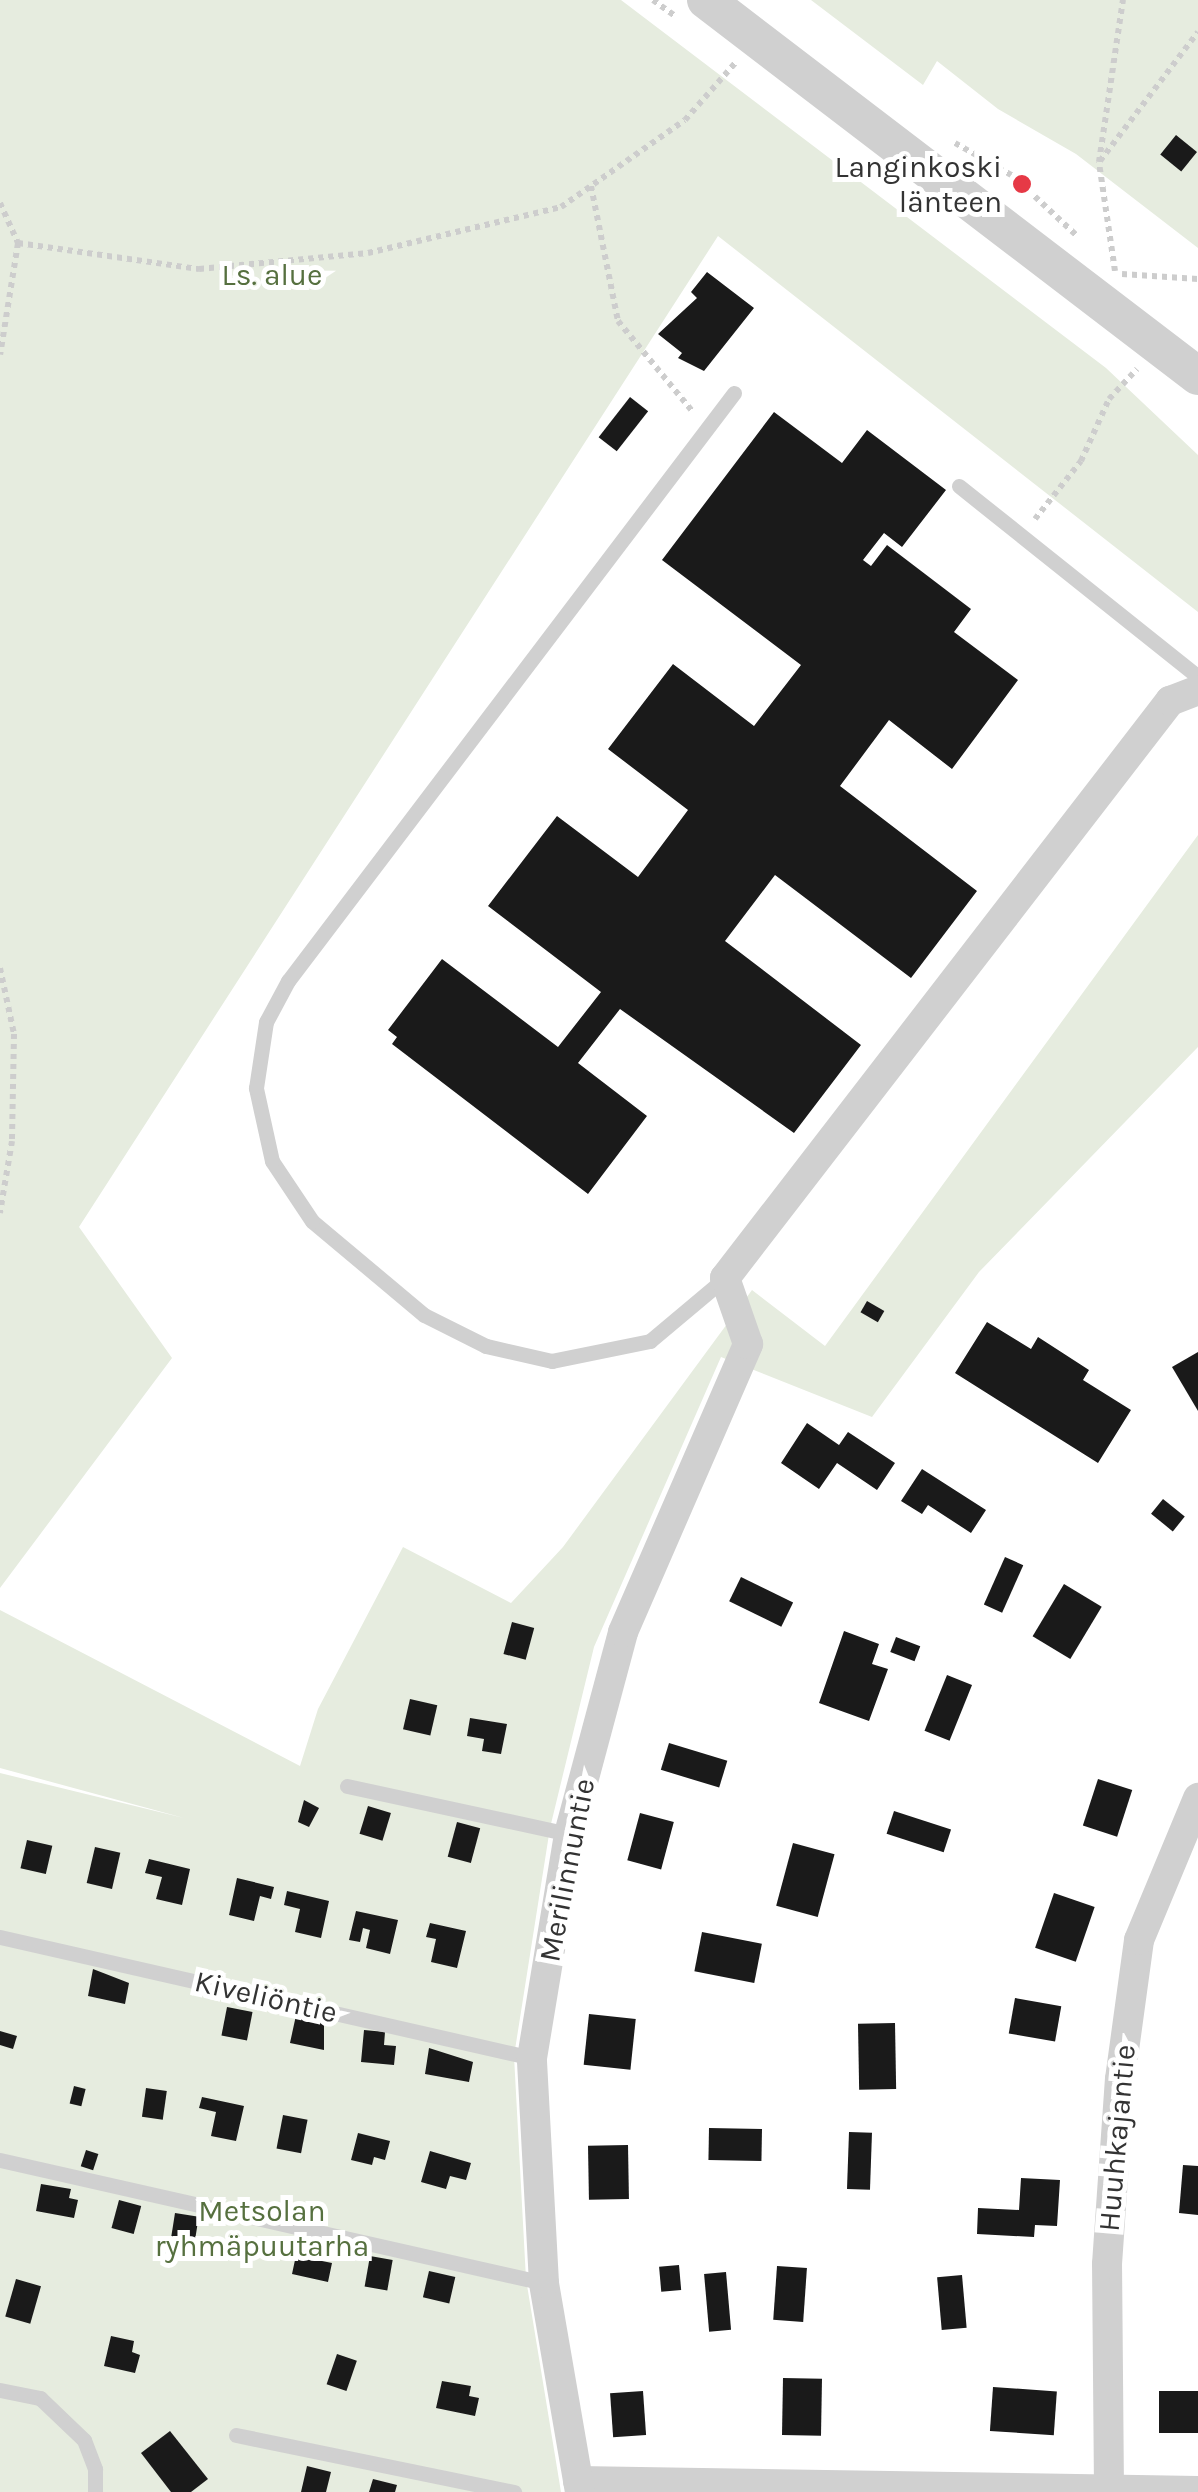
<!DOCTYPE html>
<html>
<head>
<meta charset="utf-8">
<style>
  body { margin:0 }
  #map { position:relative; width:1198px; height:2492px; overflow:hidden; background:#fff; font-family:Karla,sans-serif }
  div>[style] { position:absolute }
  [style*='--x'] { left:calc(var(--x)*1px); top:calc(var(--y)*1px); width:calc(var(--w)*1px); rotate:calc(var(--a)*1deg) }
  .green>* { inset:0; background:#e6ecdf }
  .building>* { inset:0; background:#1a1a1a; transform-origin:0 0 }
  .path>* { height:6px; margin-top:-3px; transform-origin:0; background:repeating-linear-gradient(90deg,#cdcdcd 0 5px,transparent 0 10px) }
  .service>* { height:15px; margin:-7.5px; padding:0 7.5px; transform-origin:7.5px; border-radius:7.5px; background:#d0d0d0 }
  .minor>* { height:30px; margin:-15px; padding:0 15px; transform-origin:15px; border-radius:15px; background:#d0d0d0 }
  .tertiary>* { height:38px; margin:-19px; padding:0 19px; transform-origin:19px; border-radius:19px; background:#d0d0d0 }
  .dots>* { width:28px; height:28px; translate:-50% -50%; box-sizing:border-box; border:5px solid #fff; border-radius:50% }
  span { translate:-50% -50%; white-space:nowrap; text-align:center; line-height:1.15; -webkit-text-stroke:10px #fff; paint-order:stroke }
  .poi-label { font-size:30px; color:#333 }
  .right { translate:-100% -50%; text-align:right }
  .park-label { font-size:30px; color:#56703f }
  .street-label { font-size:30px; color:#333 }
</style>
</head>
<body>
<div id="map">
  <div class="green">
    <div style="clip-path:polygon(0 0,621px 0,1106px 368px,1198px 455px,1198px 612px,718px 236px,79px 1227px,172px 1358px,0 1588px)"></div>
    <div style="clip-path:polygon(811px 0,1198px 0,1198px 248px,1076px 154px,998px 109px,937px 61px,923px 85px)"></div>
    <div style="clip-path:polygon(1198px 835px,1198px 1047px,979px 1272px,872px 1417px,721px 1357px,594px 1647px,550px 1828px,514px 2056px,526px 2279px,561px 2492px,0 2492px,0 1773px,184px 1818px,0 1768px,0 1610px,300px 1766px,318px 1709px,403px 1547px,511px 1603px,563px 1547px,752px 1290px,825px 1346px)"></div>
  </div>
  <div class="building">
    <div style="left:1176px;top:135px;width:27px;height:25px;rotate:39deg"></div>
    <div style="clip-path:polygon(707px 272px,754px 308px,704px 371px,678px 358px,682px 353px,658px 334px,697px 298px,691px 292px)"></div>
    <div style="left:630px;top:397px;width:23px;height:51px;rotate:38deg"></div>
    <div style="clip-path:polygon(774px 412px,842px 463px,867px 430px,946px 490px,902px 547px,884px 533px,863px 560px,871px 566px,887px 545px,971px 609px,954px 632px,1018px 680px,952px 769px,889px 720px,840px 786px,977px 891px,911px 978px,775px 875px,725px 941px,861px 1045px,794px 1133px,620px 1009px,578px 1063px,647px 1116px,588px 1194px,392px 1044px,397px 1037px,388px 1030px,442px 959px,558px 1047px,601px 992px,488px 906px,557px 816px,638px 877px,688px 810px,608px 749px,673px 664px,754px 726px,801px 665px,662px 560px)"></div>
    <div style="left:867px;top:1301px;width:20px;height:13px;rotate:30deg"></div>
    <div style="clip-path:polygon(987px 1322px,1031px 1349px,1038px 1337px,1089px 1370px,1083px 1380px,1131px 1410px,1098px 1463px,955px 1373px)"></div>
    <div style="clip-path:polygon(1198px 1352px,1198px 1411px,1172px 1367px)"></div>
    <div style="clip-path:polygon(807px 1423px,839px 1445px,848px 1432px,895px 1463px,877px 1490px,837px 1463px,819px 1489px,781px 1463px)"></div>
    <div style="clip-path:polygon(922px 1469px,986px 1510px,971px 1533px,928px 1505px,922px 1514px,901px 1501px)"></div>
    <div style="left:1163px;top:1499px;width:28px;height:19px;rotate:39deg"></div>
    <div style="left:1005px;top:1557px;width:20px;height:52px;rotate:24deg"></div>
    <div style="left:741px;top:1577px;width:58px;height:27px;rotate:26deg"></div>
    <div style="left:1064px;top:1584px;width:44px;height:61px;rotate:31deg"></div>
    <div style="left:512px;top:1622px;width:23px;height:33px;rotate:15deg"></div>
    <div style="clip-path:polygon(844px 1631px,879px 1644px,872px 1664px,888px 1669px,869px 1721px,819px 1703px)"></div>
    <div style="left:896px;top:1637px;width:26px;height:16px;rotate:21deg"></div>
    <div style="left:947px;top:1675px;width:27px;height:60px;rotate:22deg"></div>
    <div style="left:410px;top:1699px;width:28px;height:31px;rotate:13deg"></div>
    <div style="clip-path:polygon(470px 1718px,507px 1724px,501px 1754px,482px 1751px,484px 1739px,467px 1736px)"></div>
    <div style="left:669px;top:1743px;width:61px;height:28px;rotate:17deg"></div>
    <div style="left:1098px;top:1779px;width:36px;height:49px;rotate:18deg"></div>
    <div style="clip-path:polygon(304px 1800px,319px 1808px,309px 1827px,298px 1822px)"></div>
    <div style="left:368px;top:1806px;width:24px;height:29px;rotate:17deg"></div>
    <div style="left:894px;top:1811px;width:60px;height:24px;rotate:18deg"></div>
    <div style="left:640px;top:1813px;width:35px;height:49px;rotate:15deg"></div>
    <div style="left:457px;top:1822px;width:24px;height:36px;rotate:15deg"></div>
    <div style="left:27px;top:1840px;width:26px;height:29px;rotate:13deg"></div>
    <div style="left:793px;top:1843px;width:43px;height:65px;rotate:15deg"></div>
    <div style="left:95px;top:1847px;width:26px;height:37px;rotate:13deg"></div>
    <div style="clip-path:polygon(149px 1859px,190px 1869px,182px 1905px,156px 1899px,162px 1877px,145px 1873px)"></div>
    <div style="clip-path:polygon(237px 1878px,274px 1887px,271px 1899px,260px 1896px,254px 1921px,229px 1915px)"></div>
    <div style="clip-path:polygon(287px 1891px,329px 1901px,321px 1938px,295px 1932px,300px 1909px,284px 1905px)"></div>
    <div style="left:1054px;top:1893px;width:43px;height:58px;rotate:19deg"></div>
    <div style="clip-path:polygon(356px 1911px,398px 1920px,390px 1954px,366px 1948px,370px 1930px,363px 1928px,360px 1942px,349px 1940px)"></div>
    <div style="clip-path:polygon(430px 1923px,466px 1931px,457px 1968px,431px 1962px,436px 1939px,426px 1937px)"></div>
    <div style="left:702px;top:1932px;width:61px;height:40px;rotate:11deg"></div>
    <div style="clip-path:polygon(93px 1969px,129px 1983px,125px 2004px,88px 1996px)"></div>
    <div style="left:1015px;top:1998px;width:47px;height:36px;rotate:10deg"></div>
    <div style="clip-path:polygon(298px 2006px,324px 2011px,324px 2050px,290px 2043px)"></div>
    <div style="left:227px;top:2007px;width:26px;height:29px;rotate:11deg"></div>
    <div style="left:589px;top:2014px;width:47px;height:51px;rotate:6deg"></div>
    <div style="left:895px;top:2023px;width:66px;height:37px;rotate:89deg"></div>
    <div style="clip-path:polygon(364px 2030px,385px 2032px,384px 2045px,396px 2046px,394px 2065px,361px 2062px)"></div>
    <div style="clip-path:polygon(0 2031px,17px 2036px,13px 2049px,0 2045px)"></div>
    <div style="clip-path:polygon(429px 2048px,473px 2062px,469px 2082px,425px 2074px)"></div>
    <div style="left:74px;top:2086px;width:12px;height:18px;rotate:14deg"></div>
    <div style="left:146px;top:2088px;width:21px;height:29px;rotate:8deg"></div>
    <div style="clip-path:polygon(202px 2097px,244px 2106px,236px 2141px,211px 2136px,216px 2112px,199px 2108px)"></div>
    <div style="left:283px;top:2115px;width:25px;height:34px;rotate:11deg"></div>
    <div style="left:709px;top:2128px;width:53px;height:32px;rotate:1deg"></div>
    <div style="left:849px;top:2132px;width:23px;height:57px;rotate:2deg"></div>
    <div style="clip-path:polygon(358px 2133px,390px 2141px,385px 2160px,374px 2157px,372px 2165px,351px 2160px)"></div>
    <div style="left:628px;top:2145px;width:54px;height:40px;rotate:89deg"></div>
    <div style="left:86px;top:2150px;width:13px;height:17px;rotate:18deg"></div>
    <div style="clip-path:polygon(430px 2151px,471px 2163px,466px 2180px,450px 2176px,446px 2189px,421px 2182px)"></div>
    <div style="clip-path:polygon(1183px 2165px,1198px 2166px,1198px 2215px,1179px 2213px)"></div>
    <div style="clip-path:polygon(1021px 2178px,1060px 2180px,1057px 2226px,1035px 2225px,1034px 2237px,977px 2234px,978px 2208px,1019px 2210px)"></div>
    <div style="clip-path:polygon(41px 2184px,71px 2189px,69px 2198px,78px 2200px,74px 2218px,36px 2211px)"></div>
    <div style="left:119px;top:2200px;width:23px;height:29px;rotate:15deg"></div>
    <div style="left:175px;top:2213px;width:24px;height:29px;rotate:9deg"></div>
    <div style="clip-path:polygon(298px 2246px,324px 2252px,322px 2261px,332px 2263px,328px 2282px,292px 2274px)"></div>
    <div style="left:370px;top:2256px;width:23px;height:31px;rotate:10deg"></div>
    <div style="left:679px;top:2265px;width:25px;height:20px;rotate:85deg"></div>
    <div style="left:777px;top:2266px;width:30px;height:54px;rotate:4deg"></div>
    <div style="left:429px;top:2271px;width:27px;height:27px;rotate:13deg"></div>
    <div style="left:726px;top:2272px;width:58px;height:22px;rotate:85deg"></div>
    <div style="left:962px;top:2275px;width:53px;height:25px;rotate:85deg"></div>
    <div style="left:16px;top:2279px;width:26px;height:39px;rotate:16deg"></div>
    <div style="clip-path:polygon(111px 2336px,134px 2341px,132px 2352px,140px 2355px,135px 2373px,104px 2366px)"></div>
    <div style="left:337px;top:2354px;width:21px;height:32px;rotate:19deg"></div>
    <div style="left:783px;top:2378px;width:39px;height:57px;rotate:1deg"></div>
    <div style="clip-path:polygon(442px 2381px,471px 2386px,469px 2396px,479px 2398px,475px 2416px,436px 2408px)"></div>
    <div style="left:993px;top:2387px;width:64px;height:44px;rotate:4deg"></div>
    <div style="left:643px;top:2391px;width:44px;height:33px;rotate:86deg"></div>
    <div style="left:1198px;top:2391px;width:42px;height:39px;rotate:90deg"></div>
    <div style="clip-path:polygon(170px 2431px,208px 2479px,191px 2492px,171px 2492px,141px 2453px)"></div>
    <div style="clip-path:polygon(307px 2466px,331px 2472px,326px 2492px,301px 2492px)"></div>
    <div style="clip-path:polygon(373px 2479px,397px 2485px,395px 2492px,369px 2492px)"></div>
  </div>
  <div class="path">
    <div style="--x:653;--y:0;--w:26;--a:36"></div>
    <div style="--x:955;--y:143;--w:67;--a:29.6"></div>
    <div style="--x:1013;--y:176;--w:86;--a:43.1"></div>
    <div style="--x:1100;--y:161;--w:162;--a:-52.8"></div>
    <div style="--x:591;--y:186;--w:138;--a:78.7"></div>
    <div style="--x:618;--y:321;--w:118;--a:50.5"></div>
    <div style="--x:0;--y:203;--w:44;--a:65.8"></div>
    <div style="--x:18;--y:243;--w:113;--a:99.1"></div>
    <div style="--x:18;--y:243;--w:183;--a:8.2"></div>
    <div style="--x:199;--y:269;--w:170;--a:-5.4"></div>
    <div style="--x:368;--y:253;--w:198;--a:-13.4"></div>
    <div style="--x:561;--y:207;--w:151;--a:-35.1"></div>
    <div style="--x:685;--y:120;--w:76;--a:-48.7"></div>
    <div style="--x:1115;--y:271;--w:110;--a:-98.4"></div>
    <div style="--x:1099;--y:162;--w:164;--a:-81.6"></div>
    <div style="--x:1122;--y:274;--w:76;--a:3.8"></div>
    <div style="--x:1035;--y:519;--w:74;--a:-51.6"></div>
    <div style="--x:1081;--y:461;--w:68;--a:-65.7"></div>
    <div style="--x:1109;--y:399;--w:41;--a:-47"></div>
    <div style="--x:0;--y:968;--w:67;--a:78"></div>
    <div style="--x:14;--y:1034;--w:107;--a:91.1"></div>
    <div style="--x:12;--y:1141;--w:73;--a:99.5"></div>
  </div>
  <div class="service">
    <div style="--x:959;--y:486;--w:306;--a:38.6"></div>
    <div style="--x:725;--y:1278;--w:98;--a:140"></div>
    <div style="--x:650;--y:1341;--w:100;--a:168.5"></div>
    <div style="--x:552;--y:1361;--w:68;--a:-167.2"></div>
    <div style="--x:486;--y:1346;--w:69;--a:-153.4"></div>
    <div style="--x:424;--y:1315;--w:146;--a:-140"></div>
    <div style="--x:312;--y:1221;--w:72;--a:-123.7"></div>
    <div style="--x:272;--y:1161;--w:75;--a:-102.4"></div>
    <div style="--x:256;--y:1088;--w:67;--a:-81.4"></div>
    <div style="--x:266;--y:1022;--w:47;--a:-61.8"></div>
    <div style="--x:288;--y:981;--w:738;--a:-52.82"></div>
    <div style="--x:347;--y:1786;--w:227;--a:12.2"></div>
    <div style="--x:0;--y:1937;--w:546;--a:12.81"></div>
    <div style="--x:0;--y:2160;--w:558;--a:12.74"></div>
    <div style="--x:0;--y:2390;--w:41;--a:11.3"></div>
    <div style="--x:40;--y:2398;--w:61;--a:43.7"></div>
    <div style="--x:84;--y:2440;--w:31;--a:69"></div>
    <div style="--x:95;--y:2469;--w:23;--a:90"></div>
    <div style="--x:236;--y:2435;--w:284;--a:11.6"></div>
  </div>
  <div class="minor">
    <div style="--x:578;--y:2481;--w:620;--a:0.92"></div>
    <div style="--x:1109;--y:2490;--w:226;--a:-90.5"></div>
    <div style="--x:1107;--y:2264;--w:185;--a:-86"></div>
    <div style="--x:1120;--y:2079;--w:140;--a:-82.2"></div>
    <div style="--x:1139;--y:1940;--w:154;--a:-67.4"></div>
    <div style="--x:580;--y:2492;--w:212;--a:-99.8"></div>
    <div style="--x:544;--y:2283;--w:225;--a:-93.1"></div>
    <div style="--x:532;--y:2058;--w:227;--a:-80.6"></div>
    <div style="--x:569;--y:1834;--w:209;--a:-75"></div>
    <div style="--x:623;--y:1632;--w:314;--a:-66.5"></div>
    <div style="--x:748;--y:1344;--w:70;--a:-109.2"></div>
    <div style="--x:725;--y:1278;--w:729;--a:-52.36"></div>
    <div style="--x:1170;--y:701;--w:30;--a:-21"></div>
  </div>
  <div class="tertiary">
    <div style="--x:706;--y:0;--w:619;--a:37.39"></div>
  </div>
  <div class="dots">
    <div style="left:1022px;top:184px;background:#e63946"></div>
  </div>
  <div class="poi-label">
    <span class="right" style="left:1002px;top:184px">Langinkoski<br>länteen</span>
  </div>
  <div class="park-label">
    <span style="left:272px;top:275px">Ls. alue</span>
    <span style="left:262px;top:2228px">Metsolan<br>ryhmäpuutarha</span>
  </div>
  <div class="street-label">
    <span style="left:567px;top:1870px;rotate:-79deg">Merilinnuntie</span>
    <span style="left:266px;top:1997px;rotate:13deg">Kiveliöntie</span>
    <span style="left:1117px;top:2138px;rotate:-85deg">Huuhkajantie</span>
  </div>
</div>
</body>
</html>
